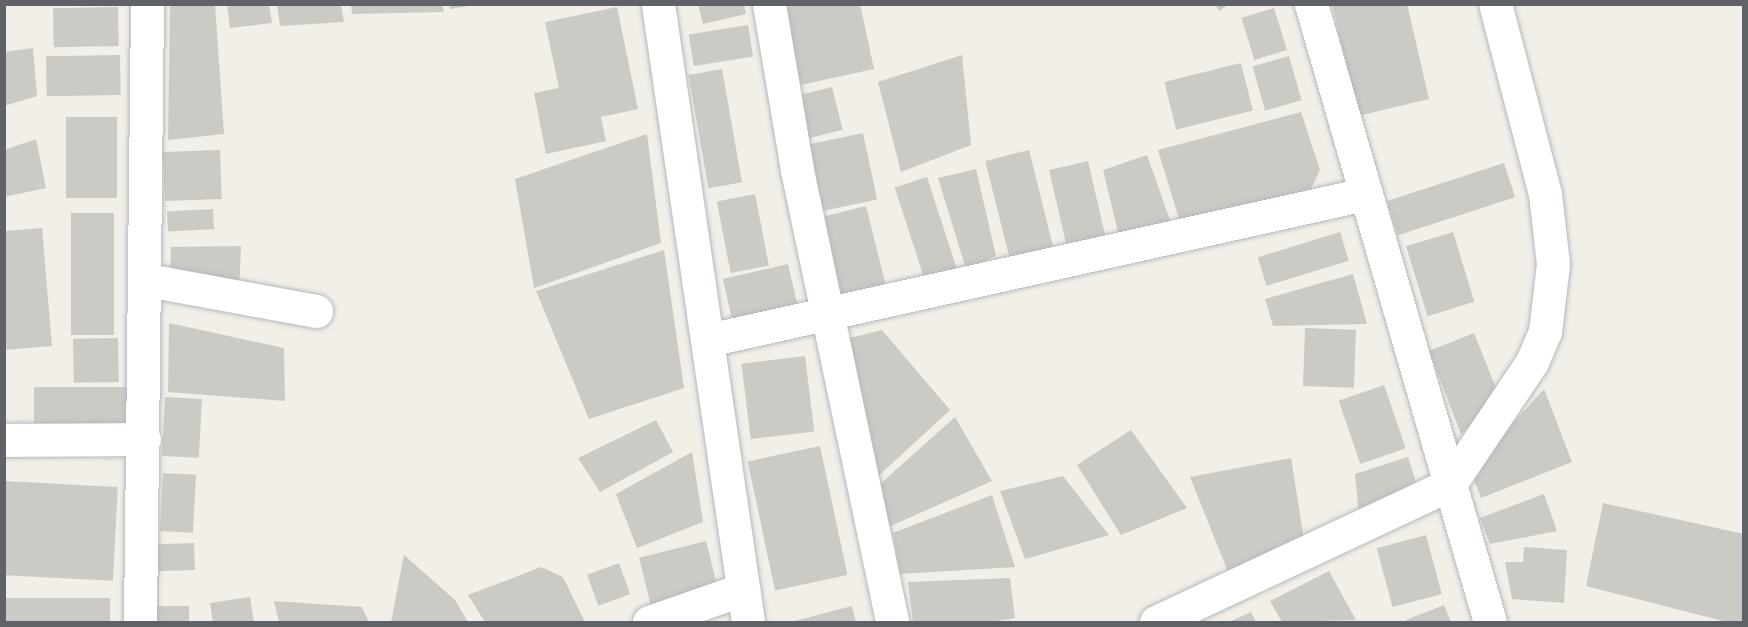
<!DOCTYPE html>
<html>
<head>
<meta charset="utf-8">
<style>
  body { margin:0 }
  #map { position:relative; width:1748px; height:627px; overflow:hidden; background:#f1efe8; font-family:Raleway,sans-serif }
  div>[style] { position:absolute }
  [style*='--x'] { left:calc(var(--x)*1px); top:calc(var(--y)*1px); width:calc(var(--w)*1px); rotate:calc(var(--a)*1deg) }
  .building>* { inset:0; background:#cccac5; transform-origin:0 0 }
  .roads { filter:drop-shadow(0 0 2px #b5b8bc) drop-shadow(0 0 2px #b5b8bc) }
  .minor>* { height:33px; margin:-16.5px; padding:0 16.5px; transform-origin:16.5px; border-radius:16.5px; background:#fff }
  span { translate:-50% -50%; white-space:nowrap; text-align:center; line-height:1.15; -webkit-text-stroke:4.5px #fff; paint-order:stroke }
  .frame { position:absolute; inset:0; border:6px solid #5f6368; pointer-events:none }
</style>
</head>
<body>
<div id="map">
  <div class="building">
    <div style="clip-path:polygon(170px 4px,215px 4px,224px 134px,168px 140px)"></div>
    <div style="clip-path:polygon(227px 4px,269px 4px,272px 23px,230px 28px)"></div>
    <div style="clip-path:polygon(277px 4px,341px 4px,344px 22px,280px 26px)"></div>
    <div style="clip-path:polygon(351px 4px,442px 4px,444px 12px,352px 14px)"></div>
    <div style="clip-path:polygon(449px 4px,470px 4px,470px 6px,450px 9px)"></div>
    <div style="clip-path:polygon(698px 4px,744px 4px,746px 14px,703px 24px)"></div>
    <div style="clip-path:polygon(784px 4px,860px 4px,874px 69px,801px 85px)"></div>
    <div style="clip-path:polygon(1215px 4px,1230px 4px,1219px 11px)"></div>
    <div style="clip-path:polygon(1332px 4px,1407px 4px,1429px 99px,1358px 116px)"></div>
    <div style="left:118px;top:7px;width:39px;height:65px;rotate:89deg"></div>
    <div style="clip-path:polygon(617px 7px,638px 109px,601px 117px,606px 141px,546px 154px,534px 93px,559px 88px,545px 22px)"></div>
    <div style="left:1274px;top:8px;width:44px;height:34px;rotate:73deg"></div>
    <div style="left:748px;top:25px;width:32px;height:60px;rotate:81deg"></div>
    <div style="clip-path:polygon(33px 48px,37px 96px,4px 106px,4px 52px)"></div>
    <div style="left:120px;top:55px;width:40px;height:74px;rotate:89deg"></div>
    <div style="clip-path:polygon(962px 55px,971px 145px,901px 172px,878px 82px)"></div>
    <div style="left:1289px;top:56px;width:46px;height:38px;rotate:74deg"></div>
    <div style="left:1241px;top:63px;width:49px;height:79px;rotate:76deg"></div>
    <div style="left:722px;top:69px;width:115px;height:34px;rotate:80deg"></div>
    <div style="left:832px;top:87px;width:44px;height:36px;rotate:76deg"></div>
    <div style="clip-path:polygon(1301px 112px,1320px 170px,1307px 197px,1183px 232px,1158px 150px)"></div>
    <div style="left:66px;top:117px;width:51px;height:81px"></div>
    <div style="left:863px;top:133px;width:68px;height:57px;rotate:78deg"></div>
    <div style="clip-path:polygon(647px 134px,661px 243px,534px 288px,515px 179px)"></div>
    <div style="clip-path:polygon(36px 139px,46px 188px,4px 197px,4px 150px)"></div>
    <div style="left:220px;top:150px;width:49px;height:57px;rotate:88deg"></div>
    <div style="left:1029px;top:150px;width:100px;height:45px;rotate:76deg"></div>
    <div style="clip-path:polygon(1147px 155px,1171px 223px,1119px 236px,1103px 170px)"></div>
    <div style="left:1088px;top:161px;width:79px;height:40px;rotate:77deg"></div>
    <div style="left:1504px;top:163px;width:36px;height:123px;rotate:72deg"></div>
    <div style="clip-path:polygon(976px 169px,996px 256px,966px 269px,938px 178px)"></div>
    <div style="left:927px;top:177px;width:96px;height:34px;rotate:72deg"></div>
    <div style="left:755px;top:194px;width:73px;height:39px;rotate:79deg"></div>
    <div style="left:866px;top:206px;width:81px;height:53px;rotate:76deg"></div>
    <div style="left:213px;top:209px;width:20px;height:46px;rotate:87deg"></div>
    <div style="left:71px;top:213px;width:43px;height:122px"></div>
    <div style="clip-path:polygon(42px 228px,52px 346px,4px 350px,4px 231px)"></div>
    <div style="left:1340px;top:232px;width:30px;height:86px;rotate:73deg"></div>
    <div style="left:1453px;top:232px;width:73px;height:49px;rotate:73deg"></div>
    <div style="clip-path:polygon(241px 246px,239px 295px,170px 278px,171px 247px)"></div>
    <div style="clip-path:polygon(664px 250px,684px 388px,589px 419px,536px 291px)"></div>
    <div style="left:788px;top:264px;width:47px;height:67px;rotate:77deg"></div>
    <div style="clip-path:polygon(1353px 274px,1367px 324px,1273px 326px,1265px 299px)"></div>
    <div style="clip-path:polygon(169px 323px,284px 348px,285px 401px,168px 392px)"></div>
    <div style="left:1305px;top:328px;width:51px;height:58px;rotate:2deg"></div>
    <div style="clip-path:polygon(882px 330px,950px 410px,873px 481px,842px 340px)"></div>
    <div style="clip-path:polygon(1474px 333px,1500px 398px,1461px 434px,1429px 351px)"></div>
    <div style="left:118px;top:338px;width:44px;height:45px;rotate:89deg"></div>
    <div style="left:805px;top:356px;width:76px;height:64px;rotate:83deg"></div>
    <div style="left:1384px;top:385px;width:67px;height:48px;rotate:71deg"></div>
    <div style="left:127px;top:387px;width:37px;height:93px;rotate:90deg"></div>
    <div style="clip-path:polygon(1544px 389px,1572px 462px,1481px 498px,1470px 470px)"></div>
    <div style="left:165px;top:397px;width:37px;height:59px;rotate:3deg"></div>
    <div style="clip-path:polygon(955px 417px,992px 481px,884px 529px,879px 485px)"></div>
    <div style="clip-path:polygon(656px 420px,673px 452px,600px 492px,578px 458px)"></div>
    <div style="clip-path:polygon(1131px 430px,1187px 508px,1121px 535px,1077px 465px)"></div>
    <div style="left:820px;top:446px;width:132px;height:74px;rotate:78deg"></div>
    <div style="clip-path:polygon(692px 452px,703px 522px,637px 548px,616px 494px)"></div>
    <div style="clip-path:polygon(1408px 457px,1420px 495px,1359px 515px,1355px 474px)"></div>
    <div style="clip-path:polygon(1291px 458px,1304px 539px,1228px 572px,1190px 477px)"></div>
    <div style="left:163px;top:473px;width:33px;height:58px;rotate:3deg"></div>
    <div style="clip-path:polygon(1063px 476px,1109px 535px,1025px 559px,1000px 491px)"></div>
    <div style="left:4px;top:481px;width:114px;height:94px;rotate:3deg"></div>
    <div style="clip-path:polygon(1544px 494px,1557px 531px,1490px 544px,1480px 518px)"></div>
    <div style="clip-path:polygon(992px 495px,1015px 567px,900px 574px,893px 533px)"></div>
    <div style="clip-path:polygon(1603px 503px,1744px 534px,1742px 622px,1727px 622px,1586px 586px)"></div>
    <div style="left:1426px;top:535px;width:61px;height:51px;rotate:75deg"></div>
    <div style="left:706px;top:541px;width:49px;height:69px;rotate:76deg"></div>
    <div style="left:194px;top:543px;width:27px;height:38px;rotate:88deg"></div>
    <div style="clip-path:polygon(1524px 547px,1567px 550px,1564px 603px,1512px 599px,1505px 562px,1523px 562px)"></div>
    <div style="clip-path:polygon(404px 555px,455px 600px,468px 622px,391px 622px)"></div>
    <div style="left:619px;top:563px;width:33px;height:34px;rotate:70deg"></div>
    <div style="clip-path:polygon(541px 567px,563px 577px,585px 622px,485px 622px,468px 595px)"></div>
    <div style="clip-path:polygon(1329px 571px,1356px 620px,1282px 622px,1270px 601px)"></div>
    <div style="clip-path:polygon(1010px 578px,1015px 618px,992px 622px,913px 622px,908px 582px)"></div>
    <div style="clip-path:polygon(250px 597px,254px 622px,213px 622px,210px 603px)"></div>
    <div style="left:4px;top:598px;width:106px;height:24px"></div>
    <div style="clip-path:polygon(274px 601px,362px 607px,369px 622px,279px 622px)"></div>
    <div style="clip-path:polygon(1444px 605px,1451px 622px,1407px 622px,1406px 620px)"></div>
    <div style="left:156px;top:606px;width:33px;height:16px"></div>
    <div style="clip-path:polygon(852px 606px,856px 622px,791px 622px)"></div>
    <div style="clip-path:polygon(1251px 612px,1256px 622px,1229px 622px)"></div>
  </div>
  <div class="roads">
    <div class="minor">
      <div style="--x:658;--y:4;--w:625;--a:81.71"></div>
      <div style="--x:769;--y:4;--w:168;--a:80.4"></div>
      <div style="--x:797;--y:170;--w:462;--a:78.1"></div>
      <div style="--x:1311;--y:4;--w:643;--a:73.85"></div>
      <div style="--x:147;--y:280;--w:172;--a:10.4"></div>
      <div style="--x:708;--y:340;--w:673;--a:-12.53"></div>
      <div style="--x:4;--y:440;--w:140;--a:-0.4"></div>
      <div style="--x:140;--y:622;--w:618;--a:-89.35"></div>
      <div style="--x:649;--y:622;--w:100;--a:-19.3"></div>
      <div style="--x:1156;--y:622;--w:325;--a:-25.1"></div>
      <div style="--x:1450;--y:484;--w:147;--a:-56.1"></div>
      <div style="--x:1532;--y:362;--w:33;--a:-67"></div>
      <div style="--x:1545;--y:332;--w:68;--a:-83.3"></div>
      <div style="--x:1553;--y:264;--w:70;--a:-96.5"></div>
      <div style="--x:1545;--y:194;--w:196;--a:-104.7"></div>
    </div>
  </div>
  <div class="frame"></div>
</div>
</body>
</html>
